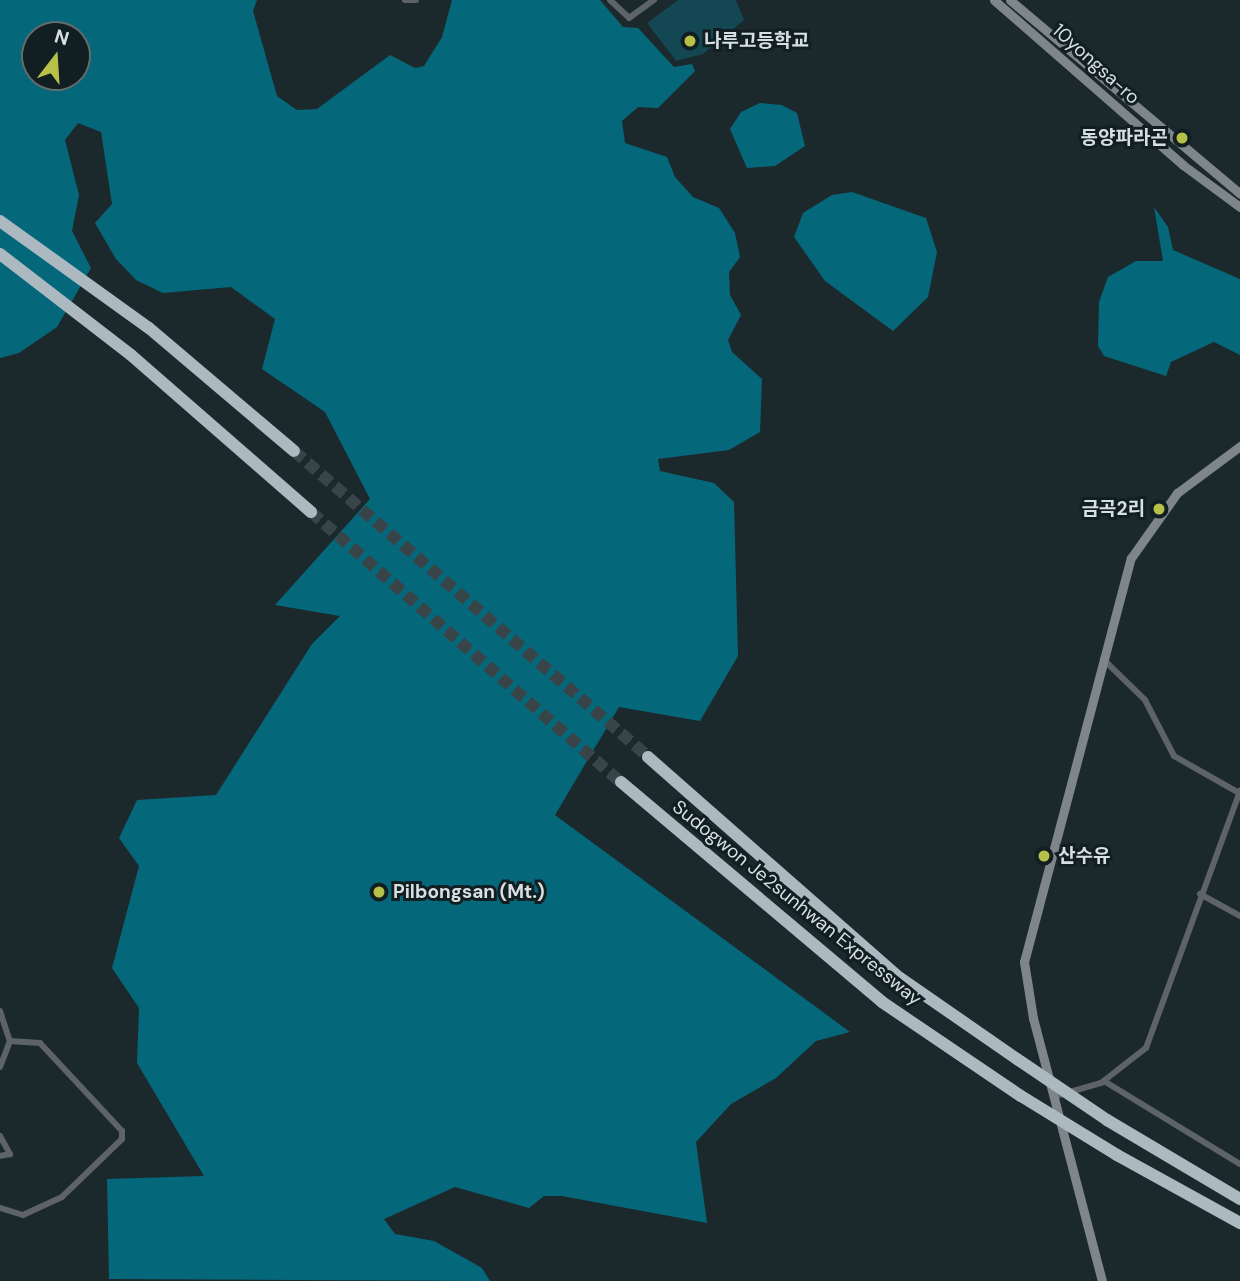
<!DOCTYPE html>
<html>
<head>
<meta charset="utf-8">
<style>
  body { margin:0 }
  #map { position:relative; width:1240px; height:1281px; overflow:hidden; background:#1c292c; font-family:"DM Sans","Noto Sans KR",sans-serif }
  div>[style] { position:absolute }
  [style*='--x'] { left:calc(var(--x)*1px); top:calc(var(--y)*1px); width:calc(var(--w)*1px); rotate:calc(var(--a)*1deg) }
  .green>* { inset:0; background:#124753 }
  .forest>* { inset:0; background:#05677a }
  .highway-tunnel>* { height:12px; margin-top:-6px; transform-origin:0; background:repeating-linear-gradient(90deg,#384447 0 12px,transparent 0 18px) }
  .street>* { height:6px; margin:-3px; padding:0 3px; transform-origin:3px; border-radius:3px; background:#5e6367 }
  .secondary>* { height:9px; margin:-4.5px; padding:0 4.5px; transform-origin:4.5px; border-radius:4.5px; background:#7e868b }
  .highway>* { height:12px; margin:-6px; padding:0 6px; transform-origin:6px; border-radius:6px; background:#acb9c1 }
  .highway-bridge>* { height:12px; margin:-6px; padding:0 6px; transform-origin:6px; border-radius:6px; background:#acb9c1 }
  .dots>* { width:19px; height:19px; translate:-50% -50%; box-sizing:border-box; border:4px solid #121f22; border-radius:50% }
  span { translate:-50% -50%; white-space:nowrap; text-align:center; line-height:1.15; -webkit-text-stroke:6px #121f22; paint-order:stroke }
  .poi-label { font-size:19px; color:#d7dfe1; font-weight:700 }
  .left { translate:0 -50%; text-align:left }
  .right { translate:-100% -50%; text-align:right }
  .street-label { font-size:19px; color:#d7dfe1 }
  .north { position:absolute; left:21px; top:21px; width:70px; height:70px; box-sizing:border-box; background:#121f22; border:2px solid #616c6e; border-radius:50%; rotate:17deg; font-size:19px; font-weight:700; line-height:28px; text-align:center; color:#d7dfe1 }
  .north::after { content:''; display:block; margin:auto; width:24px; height:32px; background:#b8c147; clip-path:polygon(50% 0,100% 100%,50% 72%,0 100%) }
</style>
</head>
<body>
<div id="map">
  <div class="green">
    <div style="clip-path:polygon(678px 0,736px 0,744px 20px,703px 54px,676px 61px,647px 23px)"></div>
  </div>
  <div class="forest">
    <div style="clip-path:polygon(evenodd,0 0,257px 0,253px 11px,277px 96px,297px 110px,317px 109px,390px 55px,415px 68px,424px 66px,442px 37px,452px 0,600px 0,623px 27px,638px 28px,674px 67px,692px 64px,695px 71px,658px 108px,638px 107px,622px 121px,625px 143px,667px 157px,675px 177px,693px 197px,719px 208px,735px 233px,740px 257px,729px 272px,730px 295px,741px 315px,728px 340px,732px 352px,762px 379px,760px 432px,729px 450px,658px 459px,660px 471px,714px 483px,734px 502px,738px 656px,700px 721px,619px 707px,555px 815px,850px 1032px,816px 1041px,776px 1078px,731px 1104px,696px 1142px,707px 1223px,562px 1196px,544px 1196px,529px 1208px,455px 1187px,384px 1219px,395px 1234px,434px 1241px,482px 1268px,490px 1281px,109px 1279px,107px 1179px,204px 1176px,137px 1063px,139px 1008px,112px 968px,139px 866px,119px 838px,137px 800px,216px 795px,312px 644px,340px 616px,275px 605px,370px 499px,325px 412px,262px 369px,275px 319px,231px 287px,163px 293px,136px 280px,116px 259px,95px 223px,112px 204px,101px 132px,78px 123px,65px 140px,79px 195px,72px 231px,91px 268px,57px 327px,19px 353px,0 358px,0 0,35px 35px,77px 35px,77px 77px,35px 77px,35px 35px)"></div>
    <div style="clip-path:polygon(760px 103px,782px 105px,797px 113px,805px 146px,775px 166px,747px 168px,730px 129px,741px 112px)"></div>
    <div style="clip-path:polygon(852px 192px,926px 218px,937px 252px,928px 297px,893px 331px,825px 281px,794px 237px,803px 213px,832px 195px)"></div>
    <div style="clip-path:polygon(1154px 207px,1168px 227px,1173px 250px,1240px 279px,1240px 355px,1214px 342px,1171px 362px,1166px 376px,1104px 356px,1098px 346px,1099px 302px,1108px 277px,1136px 261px,1163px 261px)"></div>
  </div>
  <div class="highway-tunnel">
    <div style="--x:294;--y:451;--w:468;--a:40.8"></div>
    <div style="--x:311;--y:512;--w:411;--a:41.1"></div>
  </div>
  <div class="street">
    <div style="--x:405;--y:0;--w:11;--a:0"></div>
    <div style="--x:610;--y:0;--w:26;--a:43"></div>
    <div style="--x:629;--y:18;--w:31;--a:-36"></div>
    <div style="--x:1103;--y:659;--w:59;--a:44.3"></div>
    <div style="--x:1145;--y:700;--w:63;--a:62.6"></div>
    <div style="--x:1174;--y:756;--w:75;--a:29.6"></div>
    <div style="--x:1200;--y:894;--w:46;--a:28.8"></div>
    <div style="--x:0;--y:1011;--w:32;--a:72"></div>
    <div style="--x:10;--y:1041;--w:30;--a:4"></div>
    <div style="--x:40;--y:1043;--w:120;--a:47"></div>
    <div style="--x:122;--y:1131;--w:8;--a:90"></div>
    <div style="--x:122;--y:1139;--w:83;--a:136"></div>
    <div style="--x:62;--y:1197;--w:43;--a:155.2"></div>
    <div style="--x:23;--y:1215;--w:24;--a:-163"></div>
    <div style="--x:0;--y:1067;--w:28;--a:-69"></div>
    <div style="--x:1104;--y:1081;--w:159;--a:31.4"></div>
    <div style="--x:1056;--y:1096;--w:47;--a:-16.1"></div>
    <div style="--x:1101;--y:1083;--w:57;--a:-37.9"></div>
    <div style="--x:1146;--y:1048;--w:274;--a:-69.9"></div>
    <div style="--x:0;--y:1136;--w:21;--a:61"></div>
    <div style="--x:10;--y:1154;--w:10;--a:169"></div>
  </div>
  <div class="secondary">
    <div style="--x:994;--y:0;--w:251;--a:41.1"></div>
    <div style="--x:1183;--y:165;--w:71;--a:36.4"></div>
    <div style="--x:1010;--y:0;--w:301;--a:40.1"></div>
    <div style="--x:1102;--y:1281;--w:272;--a:-104.7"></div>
    <div style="--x:1033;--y:1018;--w:57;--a:-99.1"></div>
    <div style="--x:1024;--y:962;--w:418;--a:-75.2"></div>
    <div style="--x:1131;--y:558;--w:80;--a:-54.7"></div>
    <div style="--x:1177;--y:493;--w:79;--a:-36.7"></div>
  </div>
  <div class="highway">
    <div style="--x:0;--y:221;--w:183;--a:35.7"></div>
    <div style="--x:149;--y:328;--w:190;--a:40.3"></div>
    <div style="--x:0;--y:254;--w:165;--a:37.6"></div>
    <div style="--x:131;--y:355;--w:239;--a:41.1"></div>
    <div style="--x:648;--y:757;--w:335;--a:41.3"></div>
    <div style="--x:900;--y:978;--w:142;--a:34.7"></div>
    <div style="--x:621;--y:782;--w:341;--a:40.1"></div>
    <div style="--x:882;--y:1002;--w:168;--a:34.1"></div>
    <div style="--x:1107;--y:1120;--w:155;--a:30.7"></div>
    <div style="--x:1117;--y:1155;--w:141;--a:28.9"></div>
  </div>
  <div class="highway-bridge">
    <div style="--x:1017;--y:1059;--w:109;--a:34.1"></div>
    <div style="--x:1021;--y:1096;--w:113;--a:31.6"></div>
  </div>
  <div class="dots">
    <div style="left:690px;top:41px;background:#b8c147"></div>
    <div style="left:1182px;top:138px;background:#b8c147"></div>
    <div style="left:1159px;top:509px;background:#b8c147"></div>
    <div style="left:1044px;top:856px;background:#b8c147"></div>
    <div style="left:379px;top:892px;background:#b8c147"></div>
  </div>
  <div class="poi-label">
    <span class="left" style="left:704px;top:41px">나루고등학교</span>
    <span class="right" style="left:1168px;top:138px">동양파라곤</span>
    <span class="right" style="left:1145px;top:509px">금곡2리</span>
    <span class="left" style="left:1058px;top:856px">산수유</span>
    <span class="left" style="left:393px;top:892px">Pilbongsan (Mt.)</span>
  </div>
  <div class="street-label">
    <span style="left:1096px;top:64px;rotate:42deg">10yongsa-ro</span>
    <span style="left:797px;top:903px;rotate:39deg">Sudogwon Je2sunhwan Expressway</span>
  </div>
  <div class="north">N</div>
</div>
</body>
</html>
